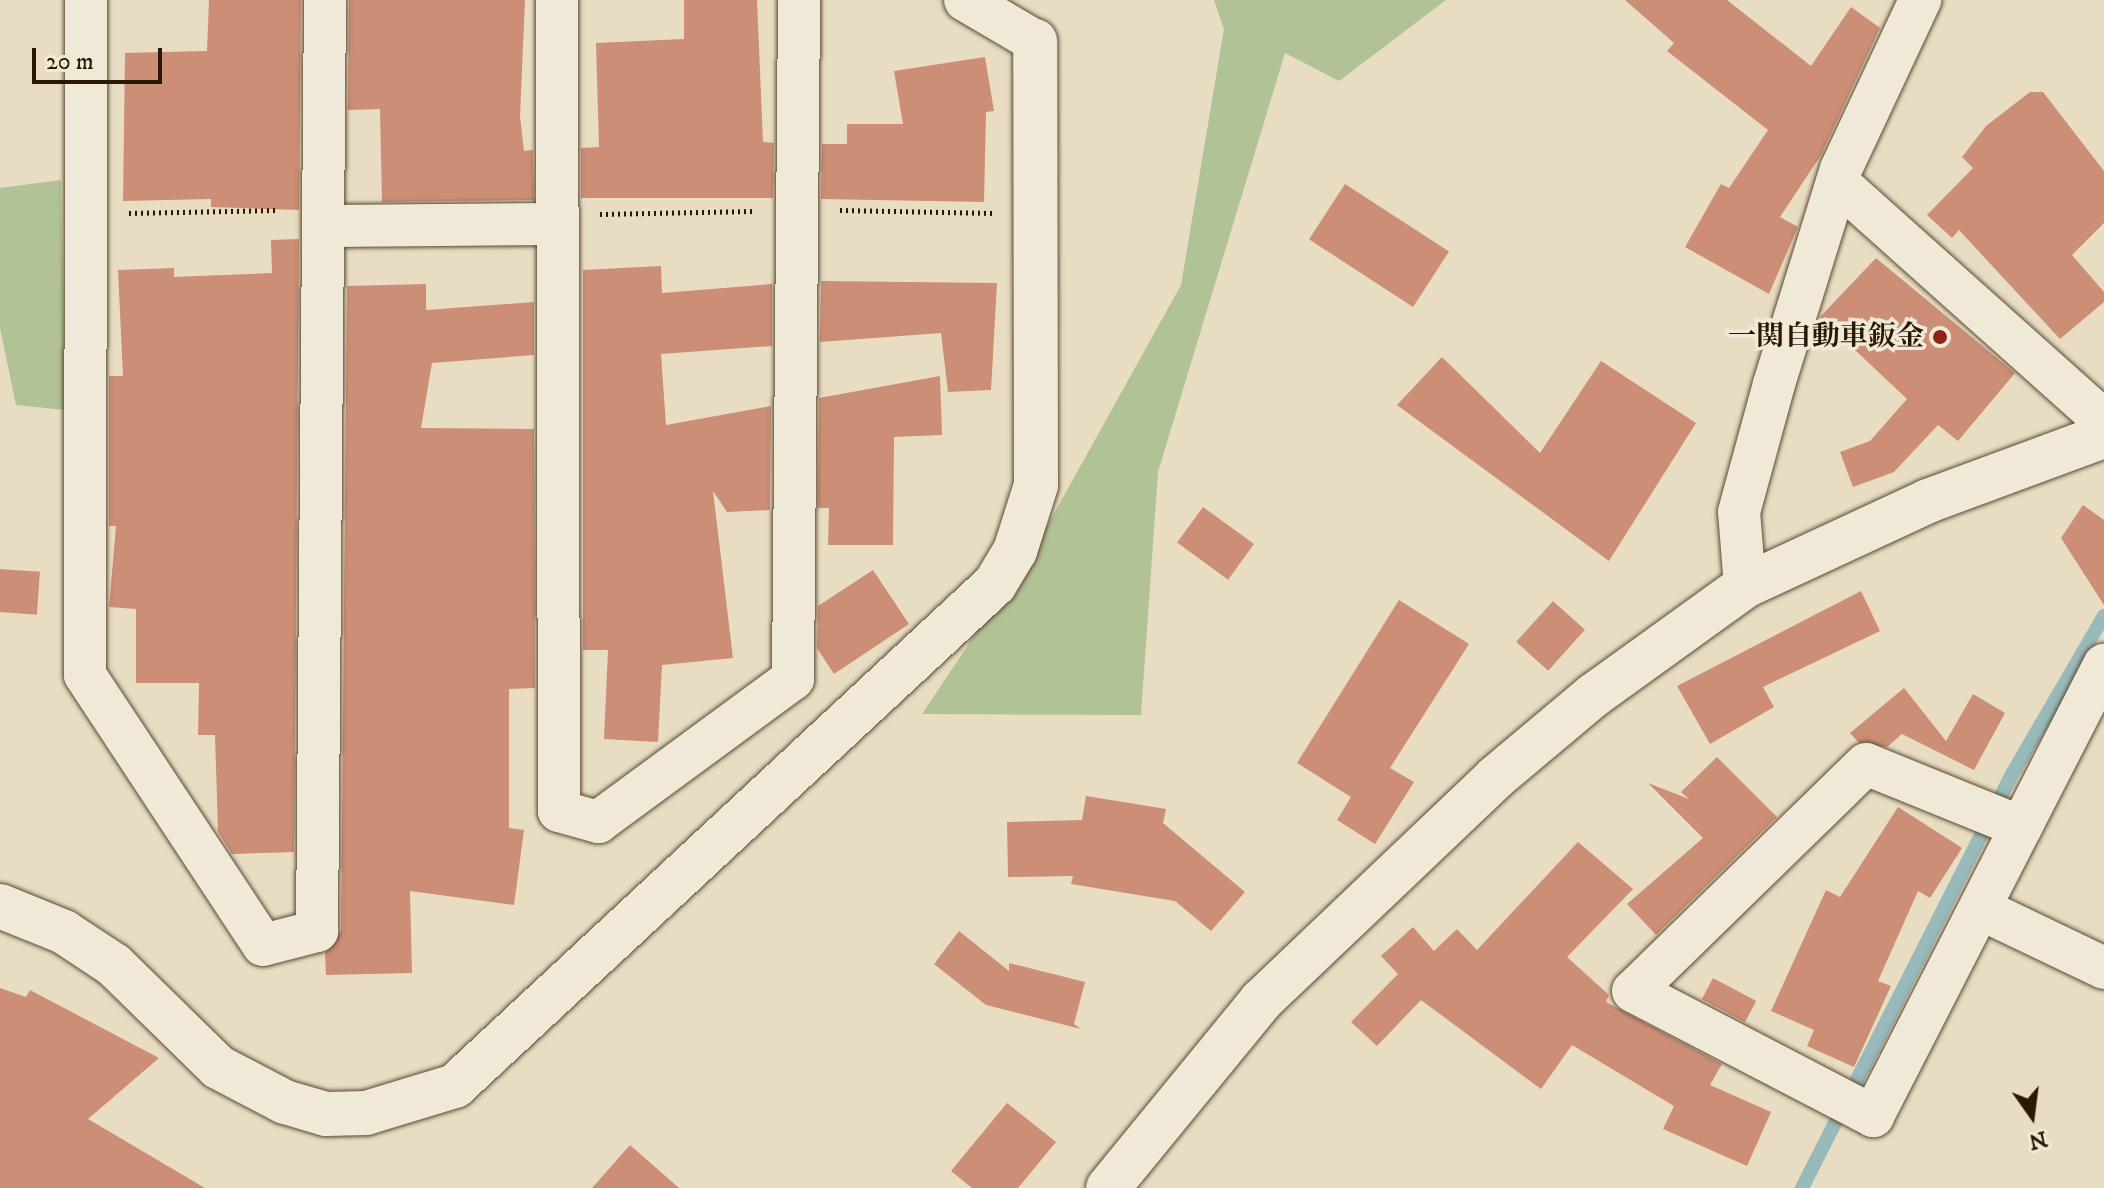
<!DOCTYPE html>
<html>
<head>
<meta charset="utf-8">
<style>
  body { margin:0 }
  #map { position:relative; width:2104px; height:1188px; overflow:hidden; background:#e8ddc3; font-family:"IM FELL DW Pica","Noto Serif JP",serif }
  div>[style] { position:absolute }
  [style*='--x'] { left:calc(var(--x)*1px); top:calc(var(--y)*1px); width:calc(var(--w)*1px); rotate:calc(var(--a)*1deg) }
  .green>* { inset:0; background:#b2c297 }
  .stream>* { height:14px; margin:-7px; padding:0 7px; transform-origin:7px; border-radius:7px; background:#99babb }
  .building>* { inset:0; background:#cc8e75; transform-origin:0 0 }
  .path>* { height:5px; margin-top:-2.5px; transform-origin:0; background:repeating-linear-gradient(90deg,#2a1800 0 2px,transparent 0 6px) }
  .roads { filter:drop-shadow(0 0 2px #5a4931) drop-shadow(0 0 2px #5a4931) }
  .street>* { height:42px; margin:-21px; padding:0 21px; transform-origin:21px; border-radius:21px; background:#f0e9d8 }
  .secondary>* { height:44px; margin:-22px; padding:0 22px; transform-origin:22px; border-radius:22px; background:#f0e9d8 }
  .dots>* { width:22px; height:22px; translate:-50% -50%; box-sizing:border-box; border:4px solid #f0e9d8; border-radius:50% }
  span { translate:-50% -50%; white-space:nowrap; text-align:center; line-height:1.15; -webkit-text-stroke:7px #f0e9d8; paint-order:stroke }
  .poi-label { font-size:28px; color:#2a1800; font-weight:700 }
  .right { translate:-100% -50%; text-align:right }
  .north { position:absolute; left:1992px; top:1076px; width:80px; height:80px; -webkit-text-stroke:6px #f0e9d8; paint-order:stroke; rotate:166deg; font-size:22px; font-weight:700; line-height:32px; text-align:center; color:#2a1800 }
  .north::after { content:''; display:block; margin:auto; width:28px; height:36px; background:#2a1800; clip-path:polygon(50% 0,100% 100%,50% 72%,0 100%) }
  .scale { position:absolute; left:32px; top:48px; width:130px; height:36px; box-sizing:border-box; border:4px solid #2a1800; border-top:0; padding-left:10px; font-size:24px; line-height:28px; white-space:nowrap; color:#2a1800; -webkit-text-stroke:6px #f0e9d8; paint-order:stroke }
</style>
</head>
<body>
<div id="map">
  <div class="green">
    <div style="clip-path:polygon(1214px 0,1446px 0,1339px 81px,1285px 53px,1158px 472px,1141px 715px,922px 714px,1046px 528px,1181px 285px,1224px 29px)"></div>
    <div style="clip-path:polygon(61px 180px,65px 410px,16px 405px,0 328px,0 188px)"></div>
  </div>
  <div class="stream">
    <div style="--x:1802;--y:1188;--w:464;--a:-63.1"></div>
    <div style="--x:2012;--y:774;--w:183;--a:-59.8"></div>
  </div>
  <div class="building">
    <div style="clip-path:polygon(209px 0,301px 0,299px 210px,211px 207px,211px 199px,123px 201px,125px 53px,207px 51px)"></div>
    <div style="clip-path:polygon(349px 0,525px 0,520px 116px,524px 151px,533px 150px,534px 200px,382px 202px,380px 109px,348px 110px)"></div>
    <div style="clip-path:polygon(684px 0,757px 0,763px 142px,774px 143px,773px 198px,581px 198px,581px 148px,599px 147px,596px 43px,684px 39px)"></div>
    <div style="clip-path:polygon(1625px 0,1727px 0,1811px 66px,1851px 7px,1880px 28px,1821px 155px,1780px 217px,1798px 227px,1769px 294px,1685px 247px,1721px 184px,1729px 188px,1768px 130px,1667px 51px,1674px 43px)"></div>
    <div style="clip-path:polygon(985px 57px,994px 111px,986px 112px,984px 202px,821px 199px,822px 144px,847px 144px,847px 124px,903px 124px,894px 71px)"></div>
    <div style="clip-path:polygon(2030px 92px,2043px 92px,2104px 171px,2104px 223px,2072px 255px,2104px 292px,2104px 302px,2060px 339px,1959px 230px,1952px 238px,1927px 215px,1973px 168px,1962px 157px,1986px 126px)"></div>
    <div style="left:1345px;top:184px;width:124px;height:66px;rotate:33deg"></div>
    <div style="clip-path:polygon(299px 239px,294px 852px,232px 854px,218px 832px,215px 735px,198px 735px,199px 683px,136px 683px,136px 609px,109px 607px,116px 526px,109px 526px,109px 376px,123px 376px,118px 270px,174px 268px,174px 277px,272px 273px,271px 240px)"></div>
    <div style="clip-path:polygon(1876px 258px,2015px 373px,1958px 441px,1938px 425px,1894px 472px,1853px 487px,1840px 452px,1870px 441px,1907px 399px,1820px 317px)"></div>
    <div style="clip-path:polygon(661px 266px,662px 293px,772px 284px,772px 346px,661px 354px,666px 425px,771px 406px,770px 510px,727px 512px,713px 491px,733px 658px,662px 665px,658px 742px,604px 739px,608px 650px,583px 650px,583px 270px)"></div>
    <div style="clip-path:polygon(821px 281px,997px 283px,991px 390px,948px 392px,941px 333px,820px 342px)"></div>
    <div style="clip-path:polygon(426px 284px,426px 310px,534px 302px,534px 355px,432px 363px,421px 428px,534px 429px,535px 688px,509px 689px,509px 828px,524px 830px,514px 905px,410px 891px,412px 973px,326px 975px,325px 953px,341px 931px,347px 286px)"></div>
    <div style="clip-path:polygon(1442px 357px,1540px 453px,1601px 361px,1696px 423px,1609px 561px,1397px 405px)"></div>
    <div style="clip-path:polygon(940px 376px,942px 435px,894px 437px,893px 545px,828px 545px,829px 508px,818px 508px,819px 398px)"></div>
    <div style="clip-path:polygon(2083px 505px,2104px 520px,2104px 605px,2061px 538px)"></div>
    <div style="left:1203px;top:507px;width:63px;height:44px;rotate:36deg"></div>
    <div style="left:0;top:569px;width:40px;height:43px;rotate:4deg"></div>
    <div style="clip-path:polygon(873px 570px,909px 624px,834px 674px,817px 648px,818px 606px)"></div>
    <div style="clip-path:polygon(1861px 591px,1880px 631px,1763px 687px,1774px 707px,1710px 744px,1677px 686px)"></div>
    <div style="clip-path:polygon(1399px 600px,1469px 644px,1390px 768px,1414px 782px,1375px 844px,1337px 820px,1351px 797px,1297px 763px)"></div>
    <div style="left:1553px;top:601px;width:43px;height:55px;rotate:42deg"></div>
    <div style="clip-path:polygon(1904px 688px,1946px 741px,1973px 694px,2005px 713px,1974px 770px,1902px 734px,1887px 747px,1858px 742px,1850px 733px)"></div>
    <div style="clip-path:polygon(1717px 757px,1777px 817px,1656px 935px,1627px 904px,1703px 838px,1648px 783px,1689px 799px,1681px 792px)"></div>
    <div style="clip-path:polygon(1086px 796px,1166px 809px,1163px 823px,1245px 892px,1211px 931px,1175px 901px,1071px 884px,1073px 876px,1008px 877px,1007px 822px,1082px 820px)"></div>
    <div style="clip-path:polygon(1898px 807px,1962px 848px,1930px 898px,1918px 891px,1878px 981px,1891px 986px,1854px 1067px,1807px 1046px,1814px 1030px,1771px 1011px,1826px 890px,1840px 897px)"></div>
    <div style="clip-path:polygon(1578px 842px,1633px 889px,1567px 957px,1609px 995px,1606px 1002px,1722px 1064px,1710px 1085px,1771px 1112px,1747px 1166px,1663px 1129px,1674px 1106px,1572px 1045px,1541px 1089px,1421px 1000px,1377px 1046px,1351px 1022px,1398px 974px,1381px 956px,1413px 927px,1434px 951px,1457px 929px,1477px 950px)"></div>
    <div style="clip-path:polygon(959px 931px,1009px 971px,1009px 963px,1085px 982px,1074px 1024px,1081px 1029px,986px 1005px,934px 964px)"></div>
    <div style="left:1713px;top:978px;width:49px;height:24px;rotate:28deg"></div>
    <div style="clip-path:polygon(0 988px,26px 997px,30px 990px,159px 1058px,88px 1119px,205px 1188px,0 1188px)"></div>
    <div style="clip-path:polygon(1007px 1103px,1056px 1142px,1018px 1188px,972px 1188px,951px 1171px)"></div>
    <div style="clip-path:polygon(630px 1145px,679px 1188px,592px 1188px)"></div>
  </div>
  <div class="path">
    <div style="--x:840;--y:210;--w:154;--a:1.1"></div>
    <div style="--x:129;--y:213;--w:150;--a:-1.1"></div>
    <div style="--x:600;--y:214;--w:154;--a:-1.1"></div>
  </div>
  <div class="roads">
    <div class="street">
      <div style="--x:86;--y:0;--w:675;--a:90.08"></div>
      <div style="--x:85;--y:675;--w:323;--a:56.6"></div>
      <div style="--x:263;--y:945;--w:56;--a:-14.5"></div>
      <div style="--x:317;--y:931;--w:931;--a:-89.51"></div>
      <div style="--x:557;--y:0;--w:811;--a:89.86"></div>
      <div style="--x:559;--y:811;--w:41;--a:15.8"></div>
      <div style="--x:598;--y:822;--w:242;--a:-36.3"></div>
      <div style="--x:793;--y:679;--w:679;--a:-89.49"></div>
      <div style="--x:965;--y:0;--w:81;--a:30.4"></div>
      <div style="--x:1837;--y:182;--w:358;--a:41.8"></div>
      <div style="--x:326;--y:226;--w:227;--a:-0.5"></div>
      <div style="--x:1745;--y:586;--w:74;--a:-94.6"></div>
      <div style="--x:1739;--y:512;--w:133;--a:-74.7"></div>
      <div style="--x:1774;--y:384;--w:225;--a:-72.7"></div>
      <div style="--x:1841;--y:169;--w:187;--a:-64.9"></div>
      <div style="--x:2021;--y:827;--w:167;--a:-157.9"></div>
      <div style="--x:1866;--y:764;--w:325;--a:135.7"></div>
      <div style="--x:1633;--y:991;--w:271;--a:27.5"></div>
      <div style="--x:1873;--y:1116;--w:507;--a:-62.88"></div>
      <div style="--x:1983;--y:910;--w:134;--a:25.6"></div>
    </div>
    <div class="secondary">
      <div style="--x:0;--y:906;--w:69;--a:22.1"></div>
      <div style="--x:64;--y:932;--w:60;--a:33.4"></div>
      <div style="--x:114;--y:965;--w:146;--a:44.4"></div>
      <div style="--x:218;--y:1067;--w:76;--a:27.6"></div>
      <div style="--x:285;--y:1102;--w:43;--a:16.3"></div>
      <div style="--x:326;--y:1114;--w:40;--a:-1.4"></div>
      <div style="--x:366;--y:1113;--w:93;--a:-16.9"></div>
      <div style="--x:455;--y:1086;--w:737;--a:-42.91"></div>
      <div style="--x:995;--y:584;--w:39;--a:-59"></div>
      <div style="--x:1015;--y:551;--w:69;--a:-72.3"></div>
      <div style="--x:1036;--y:485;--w:444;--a:-90.1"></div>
      <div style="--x:1108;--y:1188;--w:242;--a:-50.7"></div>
      <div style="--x:1261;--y:1001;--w:323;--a:-43.6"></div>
      <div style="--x:1495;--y:778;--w:129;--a:-40"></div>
      <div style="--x:1594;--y:695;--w:186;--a:-35.8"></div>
      <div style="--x:1745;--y:586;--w:202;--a:-24.9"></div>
      <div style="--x:1928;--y:501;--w:188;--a:-20.3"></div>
    </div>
  </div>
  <div class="dots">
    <div style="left:1940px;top:337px;background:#8f2418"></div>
  </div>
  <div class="poi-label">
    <span class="right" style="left:1924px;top:337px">一関自動車鈑金</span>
  </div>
  <div class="north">N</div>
  <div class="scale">20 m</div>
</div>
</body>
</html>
